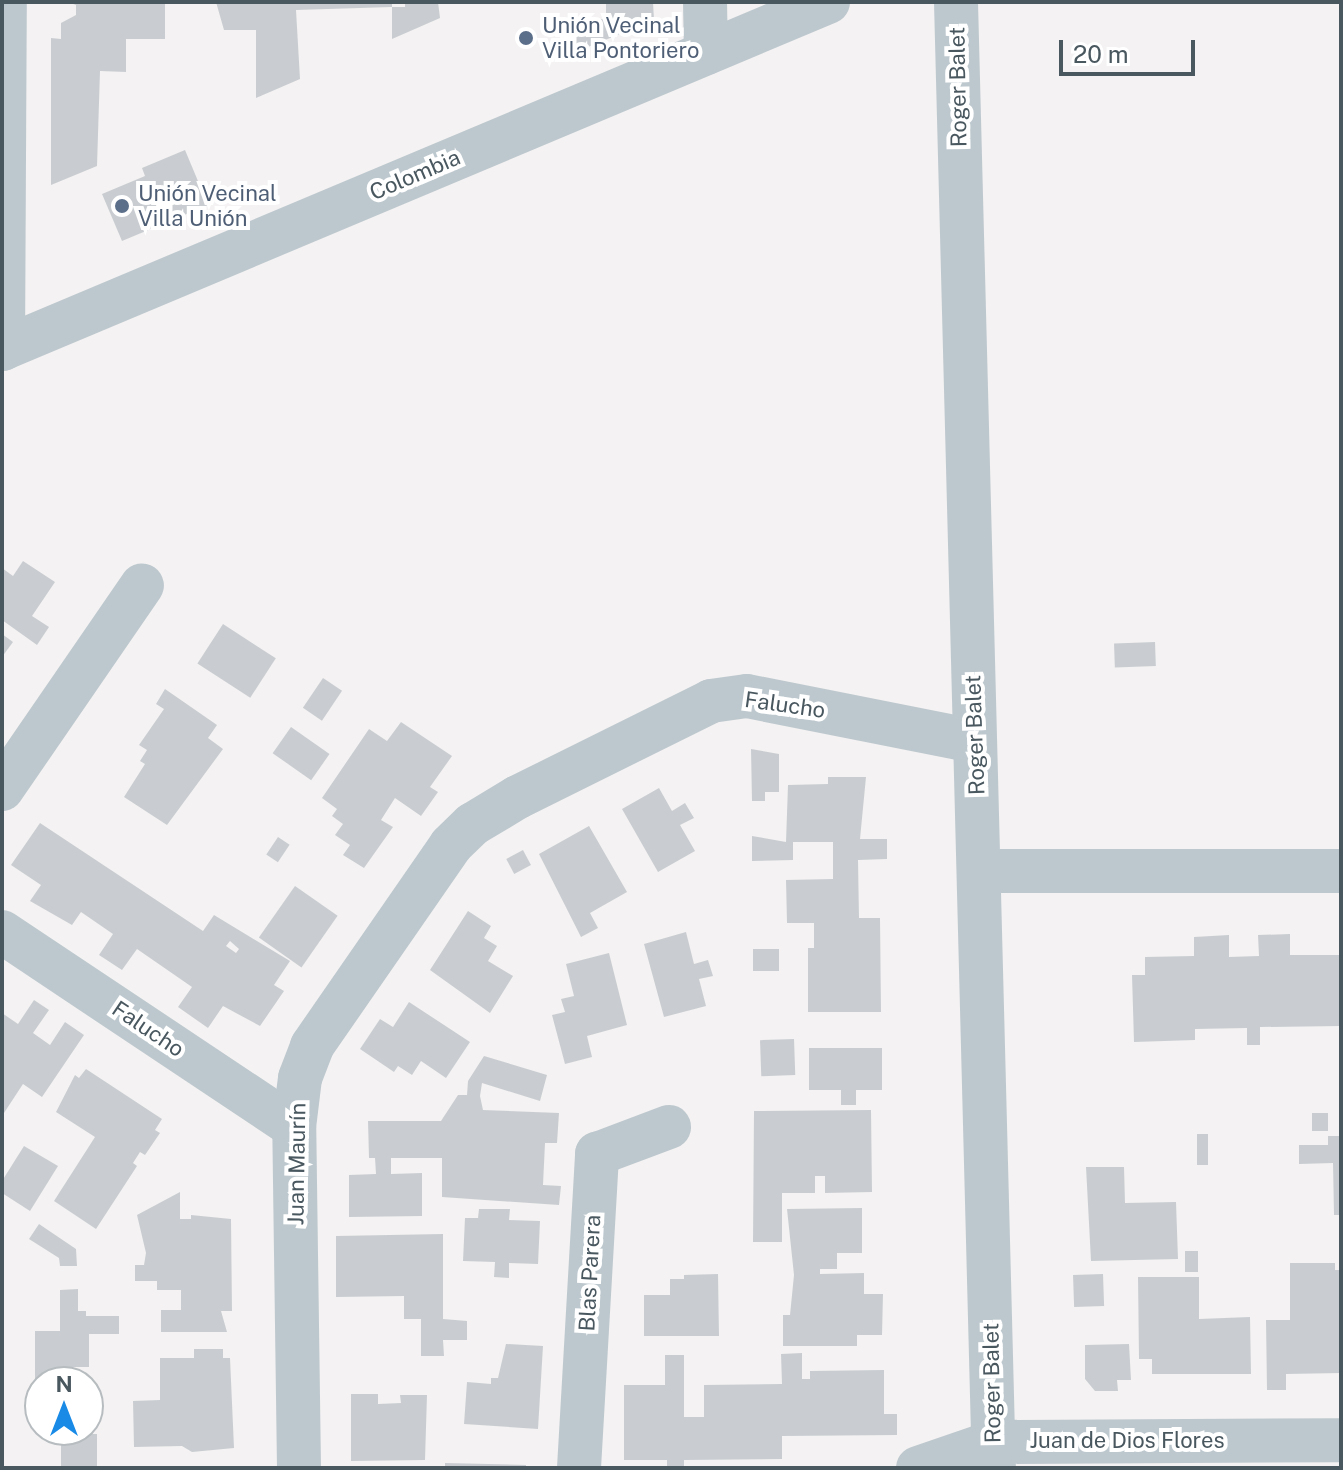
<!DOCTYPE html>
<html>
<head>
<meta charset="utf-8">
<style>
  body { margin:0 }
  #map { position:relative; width:1343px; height:1470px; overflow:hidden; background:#f4f2f2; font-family:"Public Sans",sans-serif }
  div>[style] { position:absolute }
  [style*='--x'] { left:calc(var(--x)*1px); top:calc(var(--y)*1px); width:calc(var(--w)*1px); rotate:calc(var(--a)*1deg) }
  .building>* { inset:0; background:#c9cdd1; transform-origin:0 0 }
  .minor>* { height:44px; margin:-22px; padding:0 22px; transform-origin:22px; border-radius:22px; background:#bdc8ce }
  .dots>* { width:22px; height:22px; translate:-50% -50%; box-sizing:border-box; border:4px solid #fff; border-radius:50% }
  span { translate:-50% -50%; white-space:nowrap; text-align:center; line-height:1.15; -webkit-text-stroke:8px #fff; paint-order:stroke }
  .service-label { font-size:22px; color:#4e5e75 }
  .left { translate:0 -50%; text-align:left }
  .street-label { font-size:22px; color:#49575f }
  .frame { position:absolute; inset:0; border:4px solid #49575f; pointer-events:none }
  .north { position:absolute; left:24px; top:1366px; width:80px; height:80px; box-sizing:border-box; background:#fff; border:2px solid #b6bcbf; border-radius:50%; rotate:0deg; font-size:22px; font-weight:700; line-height:32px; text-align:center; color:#49575f }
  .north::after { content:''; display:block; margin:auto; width:28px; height:36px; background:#198be7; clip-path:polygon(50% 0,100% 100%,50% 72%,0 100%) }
  .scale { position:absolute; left:1059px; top:40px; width:136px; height:36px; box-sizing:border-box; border:4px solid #49575f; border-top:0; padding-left:10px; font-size:24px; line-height:28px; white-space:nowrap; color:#49575f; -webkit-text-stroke:6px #fff; paint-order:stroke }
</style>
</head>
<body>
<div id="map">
  <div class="building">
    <div style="clip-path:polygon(68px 2px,165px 2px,165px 39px,126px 39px,126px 72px,100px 71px,97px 166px,51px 185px,51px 38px,61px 39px,61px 23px,76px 15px,76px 5px)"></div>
    <div style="clip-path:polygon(216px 2px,392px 2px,392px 7px,296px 10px,300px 79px,256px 98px,256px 30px,224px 30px)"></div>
    <div style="clip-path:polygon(405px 2px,438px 2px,440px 18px,392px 39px,392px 7px,405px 7px)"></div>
    <div style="clip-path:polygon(606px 2px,653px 2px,654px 20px,566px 56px,565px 20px,606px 19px)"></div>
    <div style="clip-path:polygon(185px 150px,208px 205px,122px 241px,102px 194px,145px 176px,142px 168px)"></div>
    <div style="clip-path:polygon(23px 561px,55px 582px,32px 616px,49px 627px,37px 645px,2px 620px,2px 568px,13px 576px)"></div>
    <div style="left:223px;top:624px;width:63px;height:47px;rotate:33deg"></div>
    <div style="clip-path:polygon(2px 634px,13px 642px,2px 657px)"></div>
    <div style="left:1155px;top:642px;width:24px;height:41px;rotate:88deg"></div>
    <div style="left:323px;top:678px;width:23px;height:36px;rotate:34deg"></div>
    <div style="clip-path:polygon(165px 689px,217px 725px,208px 738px,223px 749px,167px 825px,124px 797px,145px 764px,140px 761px,147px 750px,139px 745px,164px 709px,156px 704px)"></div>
    <div style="clip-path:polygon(401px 722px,452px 756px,430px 787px,438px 792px,421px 816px,395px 798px,381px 820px,393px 827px,364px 868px,343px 855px,350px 845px,335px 835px,343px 824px,332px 816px,337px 809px,322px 798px,369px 729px,387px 741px)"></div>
    <div style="left:291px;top:727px;width:47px;height:32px;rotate:35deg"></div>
    <div style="clip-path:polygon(751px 749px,779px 754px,779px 792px,765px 792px,765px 801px,752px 801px)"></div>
    <div style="clip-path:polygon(828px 777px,866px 777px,860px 839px,887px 839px,887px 859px,858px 860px,859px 918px,880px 918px,881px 1012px,808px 1012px,808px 948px,814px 948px,814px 923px,787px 923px,786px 880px,833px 879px,833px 842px,793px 842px,793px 860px,752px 861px,752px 836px,786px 842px,788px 785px,828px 784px)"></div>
    <div style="clip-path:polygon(659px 788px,672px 811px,685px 803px,694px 818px,680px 825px,695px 851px,658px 872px,622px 809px)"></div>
    <div style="clip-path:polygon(evenodd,40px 823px,203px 931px,214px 915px,290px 961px,274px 985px,284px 991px,260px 1026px,223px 1006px,208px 1028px,178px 1007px,192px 987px,137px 949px,122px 970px,99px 955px,113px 934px,81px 912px,72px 925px,30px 901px,41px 885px,11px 865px,40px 823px,230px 941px,239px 949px,236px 953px,226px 946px,230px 941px)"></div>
    <div style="clip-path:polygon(589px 826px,627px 892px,590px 913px,598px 928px,581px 937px,539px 854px)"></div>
    <div style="left:278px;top:837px;width:14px;height:21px;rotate:34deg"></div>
    <div style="left:523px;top:850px;width:17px;height:19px;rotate:62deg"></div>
    <div style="left:295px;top:886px;width:52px;height:63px;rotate:35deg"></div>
    <div style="clip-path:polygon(468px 911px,491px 926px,484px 938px,497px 946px,488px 961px,513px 976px,490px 1013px,430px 970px)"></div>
    <div style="clip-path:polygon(686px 932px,694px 964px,708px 960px,713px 976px,699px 979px,706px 1006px,664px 1017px,644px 944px)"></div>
    <div style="clip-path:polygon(1290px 934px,1290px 955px,1341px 955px,1341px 1026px,1260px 1027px,1260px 1045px,1247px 1045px,1247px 1028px,1195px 1029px,1195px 1040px,1134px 1042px,1132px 975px,1145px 975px,1145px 957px,1194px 956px,1194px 937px,1229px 935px,1229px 957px,1259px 956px,1258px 935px)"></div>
    <div style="left:753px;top:949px;width:26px;height:22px"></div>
    <div style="clip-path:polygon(609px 953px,627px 1025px,587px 1036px,592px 1057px,565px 1064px,552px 1015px,565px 1012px,561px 999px,574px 996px,566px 964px)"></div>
    <div style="clip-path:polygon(34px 1000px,49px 1010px,33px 1033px,50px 1045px,65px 1022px,84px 1035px,42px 1097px,23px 1084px,2px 1116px,2px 1013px,18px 1024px)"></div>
    <div style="clip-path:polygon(409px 1002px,470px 1042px,446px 1078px,421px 1061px,412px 1075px,398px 1066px,394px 1072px,360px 1049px,380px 1019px,393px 1027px)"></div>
    <div style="left:794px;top:1039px;width:36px;height:34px;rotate:88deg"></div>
    <div style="clip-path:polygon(809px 1048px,882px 1048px,882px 1090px,856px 1090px,856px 1105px,841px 1105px,841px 1090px,809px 1090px)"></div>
    <div style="clip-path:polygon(484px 1056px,547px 1075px,540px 1101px,482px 1083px,480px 1096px,483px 1110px,559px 1113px,557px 1143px,545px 1143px,543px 1185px,561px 1186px,559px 1205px,442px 1197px,442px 1158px,391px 1158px,391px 1174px,422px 1173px,422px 1216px,349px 1217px,349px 1175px,376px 1174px,375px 1158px,369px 1158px,368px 1121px,441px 1121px,458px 1095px,467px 1095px,468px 1081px)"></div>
    <div style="clip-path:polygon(86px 1069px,162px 1119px,155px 1130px,160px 1133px,145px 1155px,140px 1152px,133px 1163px,137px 1166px,96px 1229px,54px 1201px,95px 1137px,56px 1112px,75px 1075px,79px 1078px)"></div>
    <div style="clip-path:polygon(871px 1110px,872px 1192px,825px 1193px,825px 1176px,815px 1176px,815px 1193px,782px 1193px,782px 1242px,753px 1242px,754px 1111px)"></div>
    <div style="left:1328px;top:1113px;width:18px;height:16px;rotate:90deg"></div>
    <div style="left:1197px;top:1134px;width:11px;height:31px"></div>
    <div style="clip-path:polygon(1328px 1136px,1341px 1136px,1341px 1215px,1334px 1215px,1333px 1163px,1299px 1164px,1299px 1145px,1328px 1145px)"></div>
    <div style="clip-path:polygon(24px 1146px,58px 1166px,30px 1211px,2px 1193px,2px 1181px)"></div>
    <div style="clip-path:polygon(1086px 1167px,1124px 1167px,1125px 1203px,1176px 1202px,1178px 1259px,1091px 1261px)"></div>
    <div style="clip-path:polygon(180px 1192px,180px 1219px,191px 1219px,191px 1215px,231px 1219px,232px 1311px,221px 1311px,227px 1332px,161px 1332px,161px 1310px,181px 1310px,181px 1290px,157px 1290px,157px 1281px,135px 1281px,135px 1265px,144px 1265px,146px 1253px,137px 1215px)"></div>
    <div style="clip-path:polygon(862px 1208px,862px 1253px,837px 1253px,837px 1269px,820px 1269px,820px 1274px,864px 1273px,864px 1294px,883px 1294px,882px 1335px,857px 1335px,857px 1346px,783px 1346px,783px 1315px,790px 1315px,794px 1275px,787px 1209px)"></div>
    <div style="clip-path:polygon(479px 1209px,510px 1209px,509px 1220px,540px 1221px,538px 1264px,509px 1263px,509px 1278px,494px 1277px,495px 1262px,463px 1261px,465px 1218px,478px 1218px)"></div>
    <div style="clip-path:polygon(39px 1224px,76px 1249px,77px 1266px,60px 1266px,59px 1258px,29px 1239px)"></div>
    <div style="clip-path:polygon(443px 1234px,443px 1319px,467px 1321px,467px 1340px,443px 1340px,444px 1356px,421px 1356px,421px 1319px,404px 1319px,404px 1296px,336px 1297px,336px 1236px)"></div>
    <div style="left:1185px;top:1251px;width:13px;height:21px"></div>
    <div style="clip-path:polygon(1290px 1263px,1335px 1263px,1335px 1270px,1341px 1270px,1341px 1373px,1286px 1374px,1286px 1390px,1267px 1390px,1266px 1320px,1290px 1320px)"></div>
    <div style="clip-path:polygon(718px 1274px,719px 1336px,644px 1336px,644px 1295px,670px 1295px,670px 1279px,684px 1279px,684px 1275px)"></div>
    <div style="left:1103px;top:1274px;width:32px;height:30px;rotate:88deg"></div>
    <div style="clip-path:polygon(1138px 1277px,1199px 1277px,1199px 1319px,1250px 1317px,1251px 1374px,1152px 1374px,1152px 1359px,1139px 1359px)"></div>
    <div style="clip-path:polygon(78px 1289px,78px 1311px,86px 1311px,86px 1316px,119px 1316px,119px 1334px,89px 1334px,89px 1367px,61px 1367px,61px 1382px,40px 1382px,35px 1394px,35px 1331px,60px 1331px,60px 1290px)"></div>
    <div style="clip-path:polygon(506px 1344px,543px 1346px,538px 1429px,464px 1424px,467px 1382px,491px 1384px,491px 1378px,498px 1378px)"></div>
    <div style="clip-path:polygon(1129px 1344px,1131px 1380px,1117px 1380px,1118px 1391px,1095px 1391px,1085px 1379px,1085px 1345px)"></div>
    <div style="clip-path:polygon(194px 1349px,223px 1349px,223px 1358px,230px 1358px,234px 1448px,192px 1452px,182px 1446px,134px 1447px,133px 1401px,160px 1400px,160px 1358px,194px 1358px)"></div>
    <div style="clip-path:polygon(802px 1353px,802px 1379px,810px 1379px,810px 1371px,884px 1370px,884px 1414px,897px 1414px,897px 1435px,782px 1436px,782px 1459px,684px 1460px,684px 1466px,667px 1466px,667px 1460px,624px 1460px,624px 1385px,665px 1385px,665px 1355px,684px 1355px,684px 1417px,704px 1417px,704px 1385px,782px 1384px,781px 1354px)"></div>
    <div style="clip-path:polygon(351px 1394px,378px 1394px,378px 1404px,401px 1403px,400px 1395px,427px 1395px,425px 1460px,351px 1461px)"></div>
    <div style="left:61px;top:1434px;width:36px;height:34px"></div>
    <div style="clip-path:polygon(445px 1463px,526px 1465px,526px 1468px,445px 1468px)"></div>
  </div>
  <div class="minor">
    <div style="--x:705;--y:2;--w:51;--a:88.9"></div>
    <div style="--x:956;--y:2;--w:1466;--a:88.52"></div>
    <div style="--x:2;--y:349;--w:896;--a:-22.79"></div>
    <div style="--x:3;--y:349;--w:347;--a:-89.7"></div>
    <div style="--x:2;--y:789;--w:247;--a:-55.5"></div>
    <div style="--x:979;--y:871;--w:362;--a:0"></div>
    <div style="--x:2;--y:932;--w:351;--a:33.7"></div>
    <div style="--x:299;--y:1468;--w:341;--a:-90.8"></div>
    <div style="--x:294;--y:1127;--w:49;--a:-83"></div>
    <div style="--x:300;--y:1078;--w:34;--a:-69"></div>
    <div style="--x:312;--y:1046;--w:244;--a:-55.3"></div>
    <div style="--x:451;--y:845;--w:30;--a:-44"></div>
    <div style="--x:473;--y:824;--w:52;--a:-31"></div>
    <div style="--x:518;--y:797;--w:216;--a:-26.4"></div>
    <div style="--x:711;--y:701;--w:36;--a:-8"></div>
    <div style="--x:747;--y:696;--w:232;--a:11.2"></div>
    <div style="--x:579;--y:1468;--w:315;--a:-86.7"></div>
    <div style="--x:597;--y:1154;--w:77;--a:-20.6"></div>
    <div style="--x:918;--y:1468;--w:80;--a:-18.9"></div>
    <div style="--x:994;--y:1442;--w:347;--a:-0.3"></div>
  </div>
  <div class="dots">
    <div style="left:526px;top:38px;background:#5c6f8a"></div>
    <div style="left:122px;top:206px;background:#5c6f8a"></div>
  </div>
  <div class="service-label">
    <span class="left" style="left:542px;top:38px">Unión Vecinal<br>Villa Pontoriero</span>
    <span class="left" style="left:138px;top:206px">Unión Vecinal<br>Villa Unión</span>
  </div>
  <div class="street-label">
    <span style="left:958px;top:87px;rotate:-91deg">Roger Balet</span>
    <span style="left:415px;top:175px;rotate:-23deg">Colombia</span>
    <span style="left:785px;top:705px;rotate:8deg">Falucho</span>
    <span style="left:975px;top:735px;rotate:-92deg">Roger Balet</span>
    <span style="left:148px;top:1029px;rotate:34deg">Falucho</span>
    <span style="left:297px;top:1164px;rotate:-89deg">Juan Maurín</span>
    <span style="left:590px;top:1273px;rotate:-87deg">Blas Parera</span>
    <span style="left:992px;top:1383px;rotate:-91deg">Roger Balet</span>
    <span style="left:1127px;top:1441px">Juan de Dios Flores</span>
  </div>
  <div class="frame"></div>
  <div class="north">N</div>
  <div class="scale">20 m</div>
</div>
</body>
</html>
